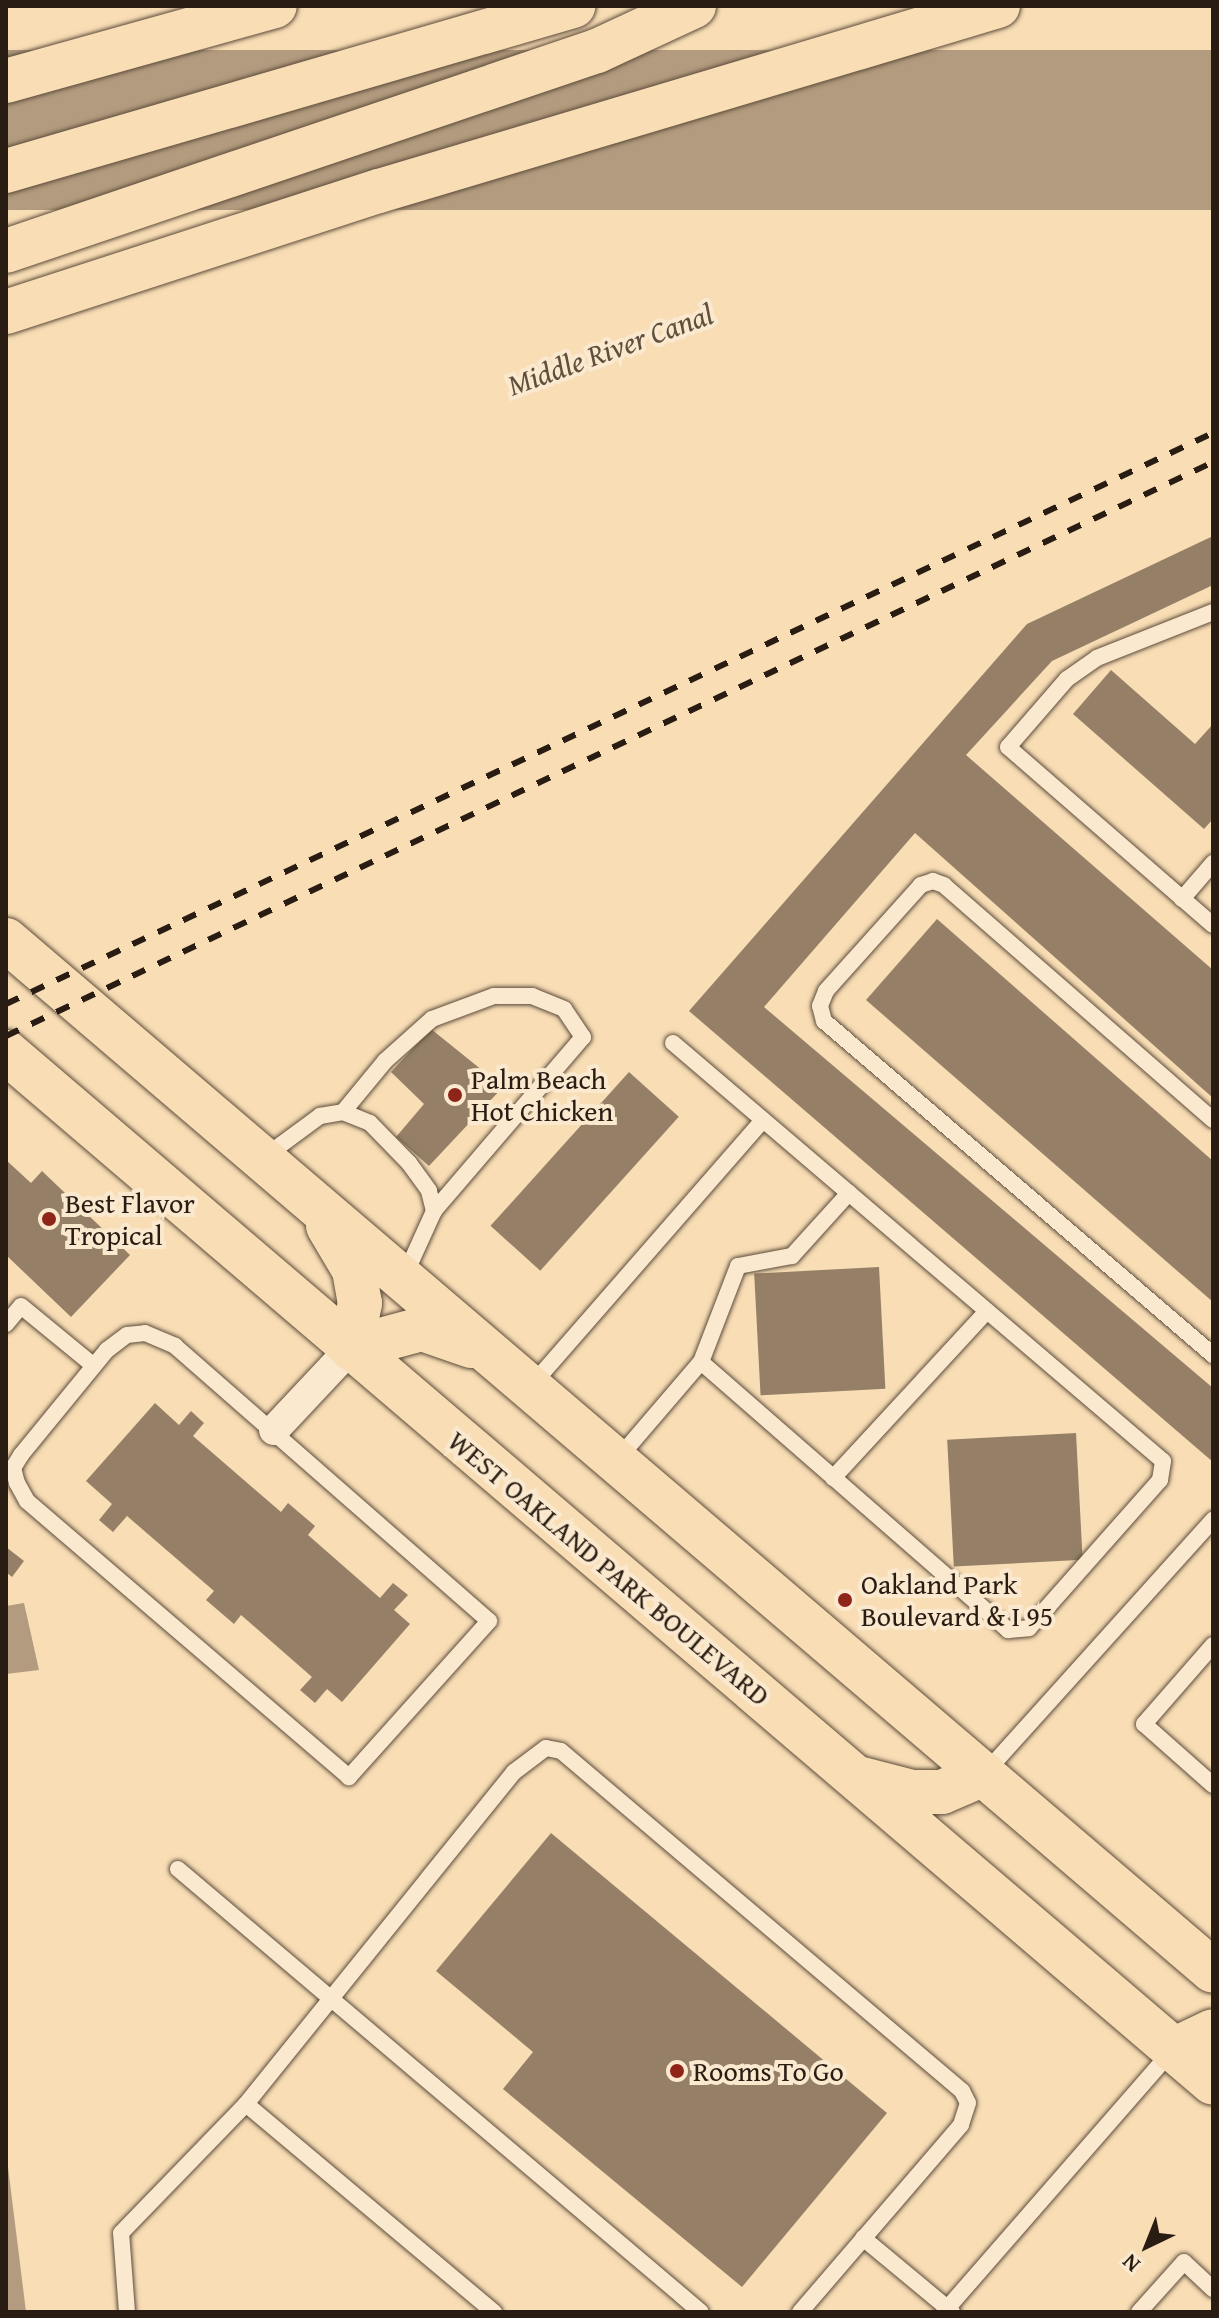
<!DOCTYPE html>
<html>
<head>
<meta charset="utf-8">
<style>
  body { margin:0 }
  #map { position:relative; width:1219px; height:2318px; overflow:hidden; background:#f8ddb5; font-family:"Gentium Book Plus",serif }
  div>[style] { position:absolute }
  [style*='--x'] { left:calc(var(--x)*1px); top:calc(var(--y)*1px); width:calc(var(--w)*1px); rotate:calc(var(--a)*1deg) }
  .water>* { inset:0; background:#b29b7e; transform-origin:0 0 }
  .building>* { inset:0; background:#958067; transform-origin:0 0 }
  .roads { filter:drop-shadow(0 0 2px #5d4c3b) drop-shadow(0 0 2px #5d4c3b) }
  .lane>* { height:16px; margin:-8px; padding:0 8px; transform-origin:8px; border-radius:8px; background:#fae9cf }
  .street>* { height:30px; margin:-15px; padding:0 15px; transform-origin:15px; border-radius:15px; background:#fae9cf }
  .primary>* { height:44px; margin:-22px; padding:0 22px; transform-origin:22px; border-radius:22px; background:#f8ddb5 }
  .highway>* { height:44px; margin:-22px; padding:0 22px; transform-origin:22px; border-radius:22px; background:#f8ddb5 }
  .rail>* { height:6px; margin-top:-3px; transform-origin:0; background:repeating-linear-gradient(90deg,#291c12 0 14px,transparent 0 28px) }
  .dots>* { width:22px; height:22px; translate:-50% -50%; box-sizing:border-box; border:4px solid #fae9cf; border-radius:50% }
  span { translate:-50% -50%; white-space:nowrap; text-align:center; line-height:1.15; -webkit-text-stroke:8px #fae9cf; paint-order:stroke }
  .poi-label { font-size:28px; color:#291c12 }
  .left { translate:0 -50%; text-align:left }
  .street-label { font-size:28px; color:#291c12 }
  .water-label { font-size:30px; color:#604f3d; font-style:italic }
  .frame { position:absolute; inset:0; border:8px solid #291c12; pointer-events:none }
  .north { position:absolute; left:1107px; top:2206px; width:80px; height:80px; -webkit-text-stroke:6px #fae9cf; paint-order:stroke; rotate:223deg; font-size:22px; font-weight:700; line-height:32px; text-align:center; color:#291c12 }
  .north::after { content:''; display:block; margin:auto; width:28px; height:36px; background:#291c12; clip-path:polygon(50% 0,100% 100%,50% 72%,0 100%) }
</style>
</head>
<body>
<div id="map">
  <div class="water">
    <div style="left:1213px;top:50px;width:160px;height:1276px;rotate:90deg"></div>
    <div style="clip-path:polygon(24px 1603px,39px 1670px,6px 1674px,6px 1606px)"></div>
    <div style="clip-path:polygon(6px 2151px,26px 2312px,6px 2312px)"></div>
  </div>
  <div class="building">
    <div style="clip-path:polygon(1213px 536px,1213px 585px,1052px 661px,966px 755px,1213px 970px,1213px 1098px,915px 833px,764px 1007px,1213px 1388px,1213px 1462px,689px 1011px,1027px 624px)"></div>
    <div style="clip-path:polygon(1111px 670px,1195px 744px,1213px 724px,1213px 819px,1204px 829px,1073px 714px)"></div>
    <div style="clip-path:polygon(937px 919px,1213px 1161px,1213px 1302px,866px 1000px)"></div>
    <div style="clip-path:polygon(431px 1029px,503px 1087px,429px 1166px,396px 1137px,424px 1104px,391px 1072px)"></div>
    <div style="left:629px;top:1072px;width:67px;height:207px;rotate:42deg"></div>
    <div style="clip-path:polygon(6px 1160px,31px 1183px,42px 1171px,130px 1255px,71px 1317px,6px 1255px)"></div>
    <div style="left:879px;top:1267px;width:122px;height:125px;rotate:87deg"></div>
    <div style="clip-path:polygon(155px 1403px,179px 1425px,191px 1411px,204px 1423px,193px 1436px,281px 1512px,288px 1503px,315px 1526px,308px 1535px,380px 1598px,393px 1583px,408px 1595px,394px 1610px,410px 1624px,342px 1702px,327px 1689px,315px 1703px,300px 1690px,312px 1677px,241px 1615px,234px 1624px,206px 1600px,214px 1591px,127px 1516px,113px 1532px,99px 1520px,112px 1504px,86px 1481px)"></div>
    <div style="left:1076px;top:1433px;width:127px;height:129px;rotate:87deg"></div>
    <div style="clip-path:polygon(6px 1547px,24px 1561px,12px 1577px,6px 1572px)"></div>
    <div style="clip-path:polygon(551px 1833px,887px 2113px,742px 2287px,503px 2089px,533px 2052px,436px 1971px)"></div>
  </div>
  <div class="roads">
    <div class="lane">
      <div style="--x:1213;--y:612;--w:125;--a:158.4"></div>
      <div style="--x:1097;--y:658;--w:37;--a:145"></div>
      <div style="--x:1067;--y:679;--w:90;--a:130.9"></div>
      <div style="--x:1008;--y:747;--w:271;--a:41"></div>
      <div style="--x:1182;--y:899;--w:48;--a:-49.3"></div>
      <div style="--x:343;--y:1112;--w:66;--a:-50.5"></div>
      <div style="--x:385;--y:1061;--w:63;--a:-41.8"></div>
      <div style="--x:432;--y:1019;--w:66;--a:-20.4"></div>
      <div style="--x:494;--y:996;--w:38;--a:0"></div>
      <div style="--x:532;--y:996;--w:35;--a:22"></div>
      <div style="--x:564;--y:1009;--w:34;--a:56"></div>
      <div style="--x:583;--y:1037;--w:229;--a:130.6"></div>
      <div style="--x:1213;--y:1120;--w:357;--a:-138.9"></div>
      <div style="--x:944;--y:885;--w:12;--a:-160"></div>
      <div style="--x:933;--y:881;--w:13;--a:162"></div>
      <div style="--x:921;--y:885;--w:142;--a:131.9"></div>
      <div style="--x:826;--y:991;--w:16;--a:112"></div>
      <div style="--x:820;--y:1006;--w:16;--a:75"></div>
      <div style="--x:824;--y:1021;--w:513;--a:40.65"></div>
      <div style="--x:263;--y:1158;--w:71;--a:-36.4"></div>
      <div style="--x:320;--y:1116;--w:23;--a:-10"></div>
      <div style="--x:343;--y:1112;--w:29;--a:22"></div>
      <div style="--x:370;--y:1123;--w:56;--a:45.7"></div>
      <div style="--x:409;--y:1163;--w:34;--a:54"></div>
      <div style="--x:429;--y:1191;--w:21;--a:76"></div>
      <div style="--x:434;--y:1211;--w:70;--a:114.4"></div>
      <div style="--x:6;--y:1324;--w:23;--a:-50"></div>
      <div style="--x:21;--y:1306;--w:94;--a:39.4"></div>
      <div style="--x:145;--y:1333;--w:33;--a:23"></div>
      <div style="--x:175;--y:1346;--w:417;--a:41.2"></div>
      <div style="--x:489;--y:1621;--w:210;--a:131.9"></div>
      <div style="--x:349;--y:1777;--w:424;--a:-139.4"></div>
      <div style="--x:27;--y:1501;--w:21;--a:-119"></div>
      <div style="--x:17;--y:1483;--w:16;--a:-105"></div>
      <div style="--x:13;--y:1468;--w:15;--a:-58"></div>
      <div style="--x:21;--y:1455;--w:136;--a:-50.7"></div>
      <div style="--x:107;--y:1350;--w:25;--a:-37"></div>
      <div style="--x:127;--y:1335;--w:18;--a:-6"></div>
      <div style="--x:701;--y:1362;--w:103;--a:-68.9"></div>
      <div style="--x:738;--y:1266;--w:55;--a:-10.5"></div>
      <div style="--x:792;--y:1256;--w:85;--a:-47.9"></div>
      <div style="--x:531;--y:1386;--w:353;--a:-48.9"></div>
      <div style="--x:616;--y:1461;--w:130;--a:-49.4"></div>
      <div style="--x:701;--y:1362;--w:408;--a:41.1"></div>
      <div style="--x:1008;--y:1630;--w:21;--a:-5"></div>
      <div style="--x:1029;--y:1628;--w:198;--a:-48.5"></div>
      <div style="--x:1160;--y:1480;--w:19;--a:-81"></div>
      <div style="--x:1163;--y:1461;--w:644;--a:-139.53"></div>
      <div style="--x:833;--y:1478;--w:227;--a:-47.3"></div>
      <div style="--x:1213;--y:1645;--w:105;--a:131.1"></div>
      <div style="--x:1144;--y:1724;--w:92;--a:41.5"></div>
      <div style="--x:985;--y:1773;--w:341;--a:-48"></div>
      <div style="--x:178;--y:1869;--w:685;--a:40.27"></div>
      <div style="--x:246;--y:2104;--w:427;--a:-51.1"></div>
      <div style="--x:514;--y:1772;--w:40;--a:-37"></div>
      <div style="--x:546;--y:1748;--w:15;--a:11"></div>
      <div style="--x:561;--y:1751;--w:526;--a:40.29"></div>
      <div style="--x:962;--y:2091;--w:13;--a:63"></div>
      <div style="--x:968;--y:2103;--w:23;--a:108"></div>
      <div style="--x:961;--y:2125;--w:247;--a:130.7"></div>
      <div style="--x:863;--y:2238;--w:116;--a:39.7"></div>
      <div style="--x:127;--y:2312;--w:79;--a:-94.3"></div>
      <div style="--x:121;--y:2233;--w:180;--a:-45.9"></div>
      <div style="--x:246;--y:2104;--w:324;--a:40"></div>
      <div style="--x:944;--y:2312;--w:347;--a:-48.9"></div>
      <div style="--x:1139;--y:2312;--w:67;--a:-48"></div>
      <div style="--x:1184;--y:2262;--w:40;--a:43"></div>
    </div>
    <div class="street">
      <div style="--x:274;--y:1430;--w:112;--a:-46.8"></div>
    </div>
    <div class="primary">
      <div style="--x:6;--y:940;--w:1587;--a:40.5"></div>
      <div style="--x:6;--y:1052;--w:1587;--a:40.5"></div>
      <div style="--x:328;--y:1226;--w:51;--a:59.4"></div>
      <div style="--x:354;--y:1270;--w:34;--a:80"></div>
      <div style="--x:360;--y:1303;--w:46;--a:101.3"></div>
      <div style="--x:351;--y:1348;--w:73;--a:-15"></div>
      <div style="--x:422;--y:1329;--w:52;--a:19.1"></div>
      <div style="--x:862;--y:1779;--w:52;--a:14.6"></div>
      <div style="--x:912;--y:1792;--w:30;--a:0"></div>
      <div style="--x:942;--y:1792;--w:46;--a:-23.2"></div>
      <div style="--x:1173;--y:2050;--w:44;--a:-25.4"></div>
    </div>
    <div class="highway">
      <div style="--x:6;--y:81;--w:279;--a:-15.6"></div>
      <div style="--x:6;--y:171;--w:591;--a:-16.23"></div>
      <div style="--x:6;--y:251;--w:624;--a:-18.7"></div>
      <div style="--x:597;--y:51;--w:107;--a:-24.9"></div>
      <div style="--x:6;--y:312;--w:392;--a:-18"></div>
      <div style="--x:379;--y:191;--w:646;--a:-16.64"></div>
    </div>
  </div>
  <div class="rail">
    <div style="--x:6;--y:1004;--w:1335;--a:-25.32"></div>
    <div style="--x:6;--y:1036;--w:1337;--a:-25.43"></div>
  </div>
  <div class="dots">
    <div style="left:455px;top:1095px;background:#8f2418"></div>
    <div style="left:49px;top:1219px;background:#8f2418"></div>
    <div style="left:845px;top:1600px;background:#8f2418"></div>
    <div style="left:677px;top:2071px;background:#8f2418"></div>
  </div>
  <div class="poi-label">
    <span class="left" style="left:471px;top:1095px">Palm Beach<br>Hot Chicken</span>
    <span class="left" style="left:65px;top:1219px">Best Flavor<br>Tropical</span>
    <span class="left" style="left:861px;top:1600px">Oakland Park<br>Boulevard &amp; I 95</span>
    <span class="left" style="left:693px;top:2071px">Rooms To Go</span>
  </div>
  <div class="street-label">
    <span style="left:609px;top:1568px;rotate:40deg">WEST OAKLAND PARK BOULEVARD</span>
  </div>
  <div class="water-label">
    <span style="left:610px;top:349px;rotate:-20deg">Middle River Canal</span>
  </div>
  <div class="frame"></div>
  <div class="north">N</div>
</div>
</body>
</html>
